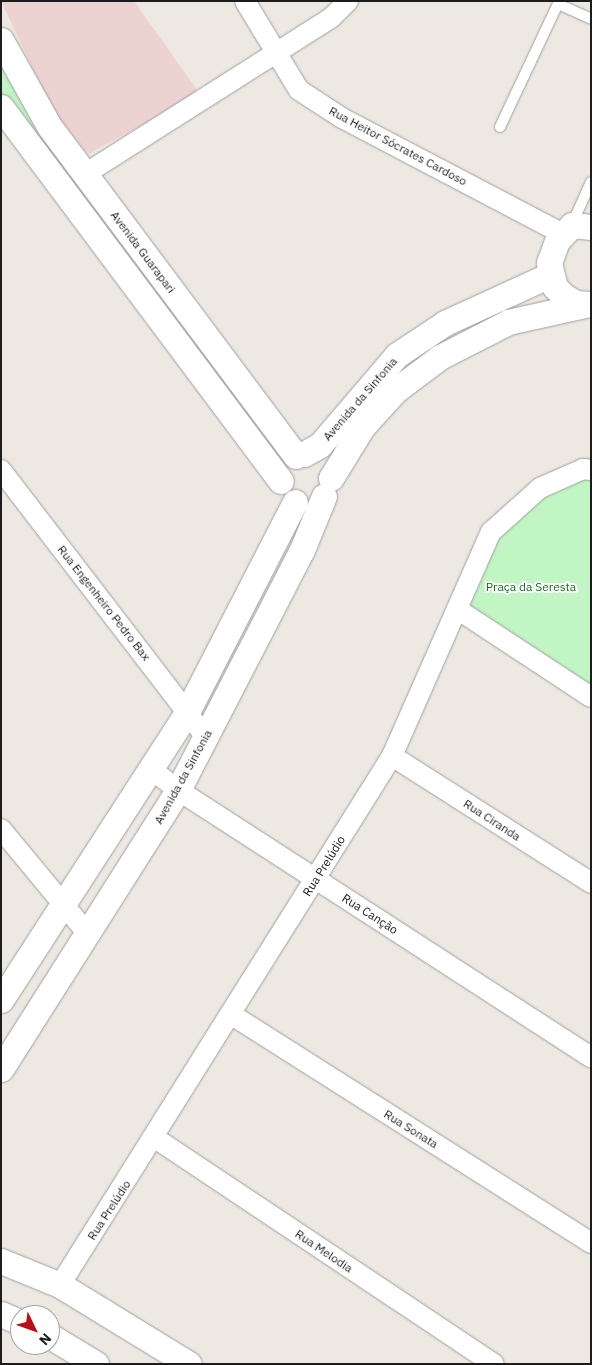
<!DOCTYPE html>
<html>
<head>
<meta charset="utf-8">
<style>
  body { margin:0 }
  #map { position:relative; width:592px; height:1365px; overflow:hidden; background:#ede9e2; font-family:"IBM Plex Sans",sans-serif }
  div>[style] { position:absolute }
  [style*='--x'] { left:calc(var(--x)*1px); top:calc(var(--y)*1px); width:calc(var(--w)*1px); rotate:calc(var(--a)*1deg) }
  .commercial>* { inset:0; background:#edd2d2 }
  .park>* { inset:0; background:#c1f5c3 }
  .roads { filter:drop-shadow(0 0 1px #a0a0a0) drop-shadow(0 0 1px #a0a0a0) }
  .service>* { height:10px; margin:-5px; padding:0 5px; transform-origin:5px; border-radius:5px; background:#fff }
  .minor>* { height:20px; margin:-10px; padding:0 10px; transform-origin:10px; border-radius:10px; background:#fff }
  .tertiary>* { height:25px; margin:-12.5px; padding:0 12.5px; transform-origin:12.5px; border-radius:12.5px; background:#fff }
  span { translate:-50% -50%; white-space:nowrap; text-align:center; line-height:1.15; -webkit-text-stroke:4px #fff; paint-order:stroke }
  .street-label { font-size:12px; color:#1c1c1c }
  .park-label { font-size:12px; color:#127216 }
  .frame { position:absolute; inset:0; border:2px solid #1c1c1c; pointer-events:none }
  .north { position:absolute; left:10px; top:1305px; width:50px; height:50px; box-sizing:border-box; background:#fff; border:1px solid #a4a4a4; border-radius:50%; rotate:132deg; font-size:14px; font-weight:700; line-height:20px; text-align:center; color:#1c1c1c }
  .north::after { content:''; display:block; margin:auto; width:18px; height:22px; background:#bb0d15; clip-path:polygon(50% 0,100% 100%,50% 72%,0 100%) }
</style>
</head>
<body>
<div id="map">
  <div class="commercial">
    <div style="clip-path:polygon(1px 1px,134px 1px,200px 94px,88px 154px,54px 114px)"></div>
  </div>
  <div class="park">
    <div style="clip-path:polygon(1px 54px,62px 164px,55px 168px,1px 93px)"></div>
    <div style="clip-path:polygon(591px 470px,591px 697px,457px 609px,491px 532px,540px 488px)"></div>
  </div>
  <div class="roads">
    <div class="service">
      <div style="--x:500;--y:127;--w:136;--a:-64.8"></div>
      <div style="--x:558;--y:4;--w:36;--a:24"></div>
      <div style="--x:572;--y:224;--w:46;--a:-65.7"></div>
    </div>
    <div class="minor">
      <div style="--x:245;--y:1;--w:104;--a:58.8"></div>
      <div style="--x:299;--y:90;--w:51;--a:33.1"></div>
      <div style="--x:342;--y:118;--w:250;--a:27.7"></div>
      <div style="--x:85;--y:174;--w:291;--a:-32.4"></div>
      <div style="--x:331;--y:18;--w:24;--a:-45"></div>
      <div style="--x:1;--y:470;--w:337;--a:52.5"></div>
      <div style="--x:457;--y:609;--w:160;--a:33.3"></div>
      <div style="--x:392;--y:756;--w:236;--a:32.5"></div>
      <div style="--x:151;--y:769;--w:34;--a:38"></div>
      <div style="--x:178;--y:790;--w:492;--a:32.9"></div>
      <div style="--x:1;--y:829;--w:135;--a:50.4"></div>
      <div style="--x:232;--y:1015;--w:425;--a:32.4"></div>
      <div style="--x:155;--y:1138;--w:407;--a:33.7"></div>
      <div style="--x:60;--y:1285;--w:625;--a:-57.89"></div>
      <div style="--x:392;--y:756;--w:245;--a:-66.2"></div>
      <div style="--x:491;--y:532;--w:66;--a:-41.9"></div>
      <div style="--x:540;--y:488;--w:47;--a:-23.8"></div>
      <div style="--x:583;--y:469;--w:8;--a:7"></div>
    </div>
    <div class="tertiary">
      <div style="--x:1;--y:40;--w:98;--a:60.8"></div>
      <div style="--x:49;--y:126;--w:412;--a:53.2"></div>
      <div style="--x:1;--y:107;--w:467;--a:53.2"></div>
      <div style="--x:590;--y:304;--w:14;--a:-176"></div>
      <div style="--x:576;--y:303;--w:14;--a:-150"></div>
      <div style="--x:564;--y:296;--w:13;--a:-135"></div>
      <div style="--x:555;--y:287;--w:25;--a:-104"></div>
      <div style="--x:549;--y:263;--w:23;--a:-70"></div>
      <div style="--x:557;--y:241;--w:22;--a:-47"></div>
      <div style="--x:572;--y:225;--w:19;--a:6"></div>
      <div style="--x:304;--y:454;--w:18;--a:-29"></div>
      <div style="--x:320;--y:445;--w:118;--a:-49.5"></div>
      <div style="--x:397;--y:355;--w:58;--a:-33.7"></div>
      <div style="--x:445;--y:323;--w:115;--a:-24.6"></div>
      <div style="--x:331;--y:478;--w:61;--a:-58.4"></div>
      <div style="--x:363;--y:426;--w:49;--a:-47.5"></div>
      <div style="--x:396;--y:390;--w:55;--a:-36.9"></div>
      <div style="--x:440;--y:357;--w:76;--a:-27.2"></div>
      <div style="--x:508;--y:322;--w:83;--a:-12.5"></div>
      <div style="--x:1;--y:1000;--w:343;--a:-57.1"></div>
      <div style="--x:187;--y:712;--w:236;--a:-62.8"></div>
      <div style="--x:1;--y:1069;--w:330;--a:-57.6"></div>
      <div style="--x:178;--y:790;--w:270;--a:-62.7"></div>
      <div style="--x:302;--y:550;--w:58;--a:-67.8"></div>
      <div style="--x:1;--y:1261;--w:64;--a:22.1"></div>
      <div style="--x:60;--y:1285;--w:151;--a:31.5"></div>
      <div style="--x:1;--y:1314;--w:21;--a:23"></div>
      <div style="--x:50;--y:1336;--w:54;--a:31.3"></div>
    </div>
  </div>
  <div class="street-label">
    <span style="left:398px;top:146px;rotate:28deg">Rua Heitor Sócrates Cardoso</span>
    <span style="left:143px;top:252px;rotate:53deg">Avenida Guarapari</span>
    <span style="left:360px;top:399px;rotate:-49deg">Avenida da Sinfonia</span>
    <span style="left:104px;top:603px;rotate:52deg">Rua Engenheiro Pedro Bax</span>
    <span style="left:183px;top:777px;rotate:-61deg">Avenida da Sinfonia</span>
    <span style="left:492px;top:820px;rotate:33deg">Rua Ciranda</span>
    <span style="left:324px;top:866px;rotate:-58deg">Rua Prelúdio</span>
    <span style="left:370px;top:914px;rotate:33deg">Rua Canção</span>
    <span style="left:411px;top:1129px;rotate:32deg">Rua Sonata</span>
    <span style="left:109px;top:1210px;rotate:-57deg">Rua Prelúdio</span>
    <span style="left:324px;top:1251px;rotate:34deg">Rua Melodia</span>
  </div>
  <div class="park-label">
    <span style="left:531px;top:587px">Praça da Seresta</span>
  </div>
  <div class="frame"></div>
  <div class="north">N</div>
</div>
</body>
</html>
